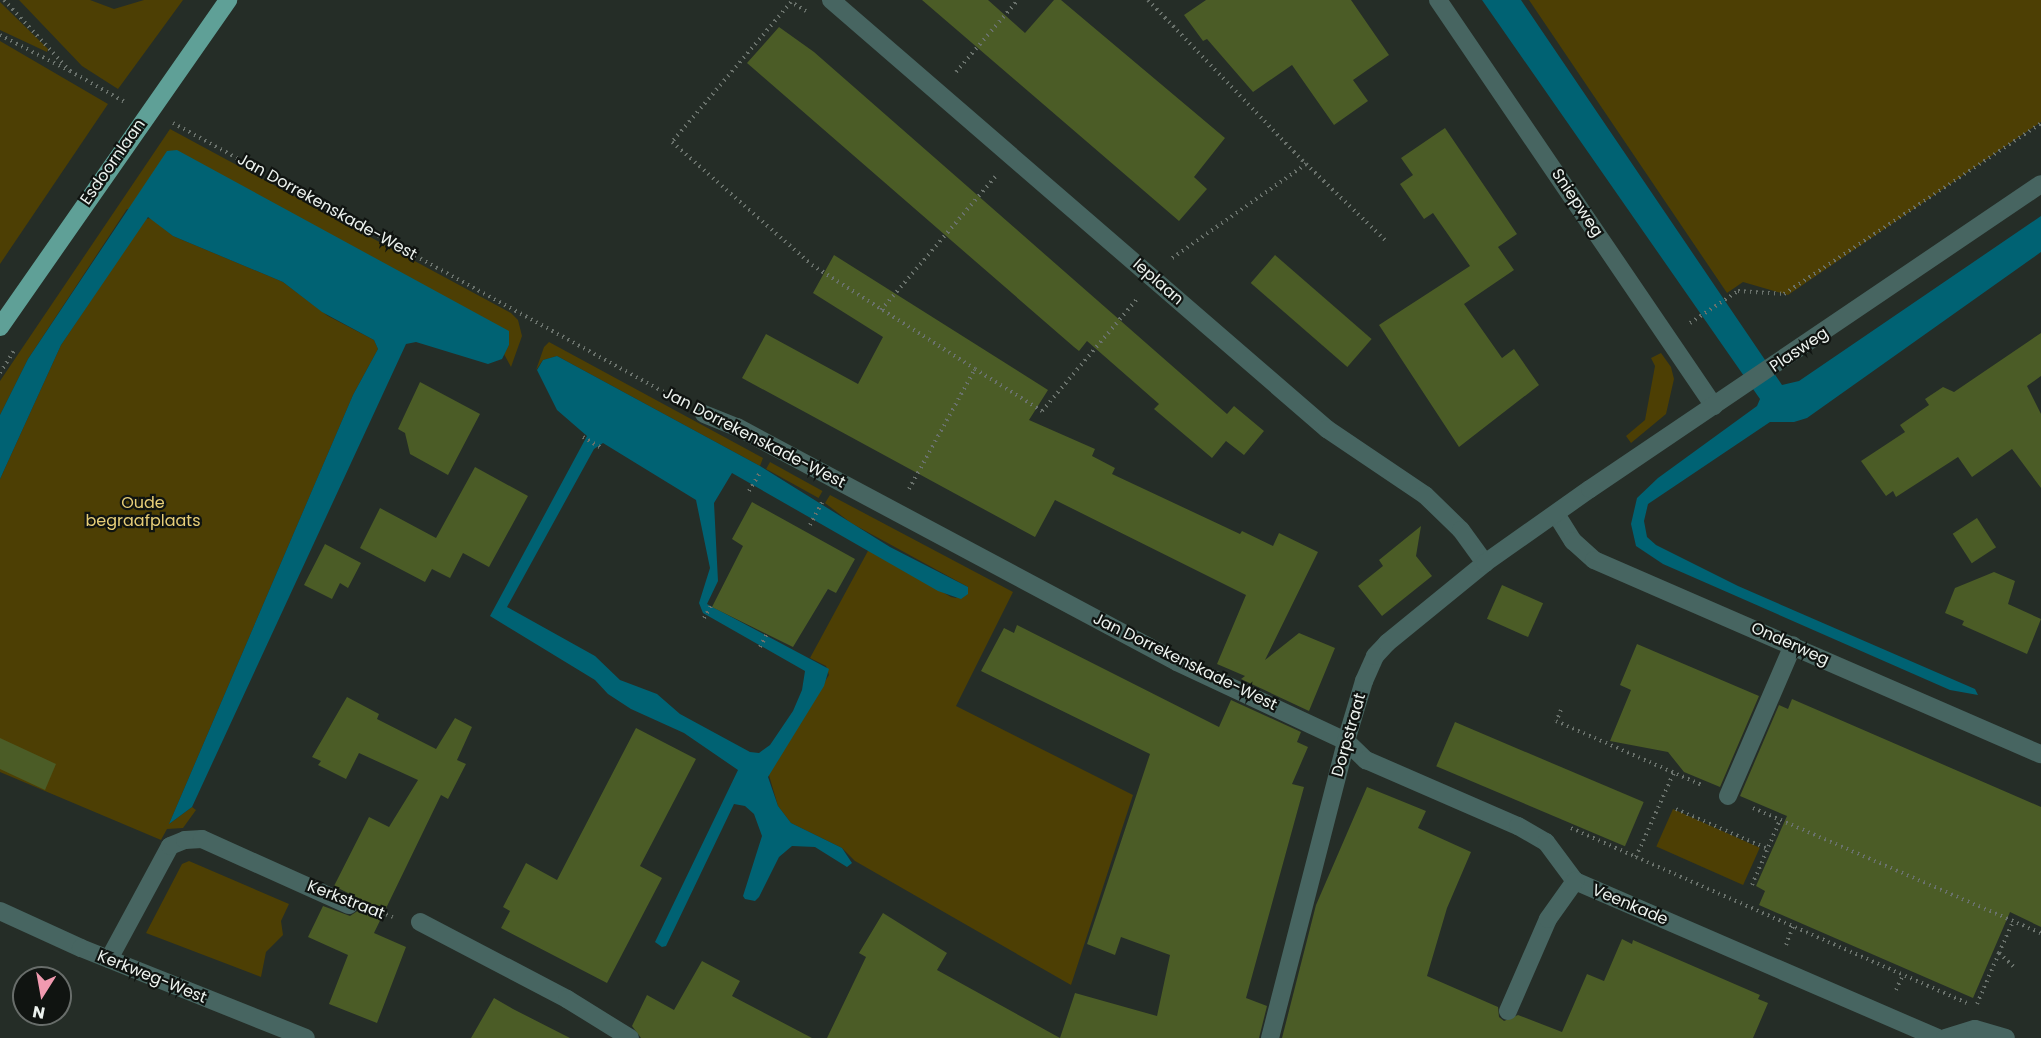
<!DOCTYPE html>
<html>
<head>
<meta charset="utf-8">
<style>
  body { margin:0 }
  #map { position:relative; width:2041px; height:1038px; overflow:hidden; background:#252d27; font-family:Poppins,sans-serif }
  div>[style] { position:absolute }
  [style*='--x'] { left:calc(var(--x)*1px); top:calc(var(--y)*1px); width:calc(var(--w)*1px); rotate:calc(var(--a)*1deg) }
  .green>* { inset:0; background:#4d3f04; transform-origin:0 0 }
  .water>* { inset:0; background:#006273 }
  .building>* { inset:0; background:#4b5c26; transform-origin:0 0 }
  .path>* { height:4px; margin-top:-2px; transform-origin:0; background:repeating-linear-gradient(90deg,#6a726c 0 1.5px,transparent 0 6px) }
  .minor>* { height:18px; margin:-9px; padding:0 9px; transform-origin:9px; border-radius:9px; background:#476561 }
  .major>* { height:18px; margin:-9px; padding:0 9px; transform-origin:9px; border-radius:9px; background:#5fa097 }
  span { translate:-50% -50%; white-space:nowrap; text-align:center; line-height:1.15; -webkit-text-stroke:4.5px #101411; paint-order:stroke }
  .street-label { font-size:16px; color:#edf3ef }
  .park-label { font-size:16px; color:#e7ce78 }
  .north { position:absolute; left:12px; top:966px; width:60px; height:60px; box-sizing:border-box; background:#101411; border:2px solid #686d6a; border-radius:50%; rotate:191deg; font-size:16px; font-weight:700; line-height:24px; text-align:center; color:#edf3ef }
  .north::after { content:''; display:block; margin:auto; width:21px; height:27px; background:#f19ab0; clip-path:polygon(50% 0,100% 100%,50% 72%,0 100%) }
</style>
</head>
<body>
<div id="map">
  <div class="green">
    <div style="clip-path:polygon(19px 0,90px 0,114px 9px,144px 0,183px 0,118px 89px,82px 66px)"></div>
    <div style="clip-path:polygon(1529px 0,2041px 0,2041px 122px,1788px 295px,1743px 282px,1727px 293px)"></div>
    <div style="clip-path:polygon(0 2px,48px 49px,47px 52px,0 30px)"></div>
    <div style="clip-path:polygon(0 41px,108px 104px,0 264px)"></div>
    <div style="clip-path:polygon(170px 129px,511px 313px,518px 320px,522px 336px,511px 367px,504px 354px,509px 345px,127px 209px,28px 359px,0 415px,0 381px)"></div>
    <div style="clip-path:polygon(151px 218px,173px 236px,283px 282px,328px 316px,374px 340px,378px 349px,353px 395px,169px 824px,192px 807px,196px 810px,183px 828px,167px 829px,161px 840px,0 772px,0 479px,61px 345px,145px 219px)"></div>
    <div style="clip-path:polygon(549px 342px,763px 458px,760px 466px,557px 356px,543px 360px,536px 370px,544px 347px)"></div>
    <div style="clip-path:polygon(1661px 353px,1671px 367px,1674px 379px,1666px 414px,1631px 443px,1626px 436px,1645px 420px,1655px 366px,1651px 358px)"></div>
    <div style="left:770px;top:462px;width:60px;height:8px;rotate:29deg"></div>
    <div style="clip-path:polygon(830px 495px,1013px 592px,956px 706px,1133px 795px,1071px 985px,855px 861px,842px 848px,791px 823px,778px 806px,768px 772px,829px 675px,826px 666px,810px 658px,869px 549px,951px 597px,956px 598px,968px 587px,851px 523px,825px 503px)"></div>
    <div style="left:1673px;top:809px;width:95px;height:41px;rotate:24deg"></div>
    <div style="clip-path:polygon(189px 861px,289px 904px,281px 921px,283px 935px,266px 952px,261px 977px,146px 933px,182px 864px)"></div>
  </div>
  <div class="water">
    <div style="clip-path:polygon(1482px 0,1521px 0,1782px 385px,1799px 381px,2041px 216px,2041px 252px,1807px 418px,1794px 422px,1770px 422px,1648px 504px,1644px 521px,1647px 537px,1656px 545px,1738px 586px,1975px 689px,1978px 695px,1950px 690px,1663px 564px,1636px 546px,1631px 524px,1637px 498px,1658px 478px,1757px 406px,1760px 399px)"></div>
    <div style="clip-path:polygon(177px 150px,509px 331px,509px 345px,502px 359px,488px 364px,416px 342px,406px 344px,192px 807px,169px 824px,353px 395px,378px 349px,374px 340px,322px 312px,283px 282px,173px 236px,148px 217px,61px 345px,0 479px,0 415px,28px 359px,167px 151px)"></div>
    <div style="clip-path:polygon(evenodd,557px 356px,760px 466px,890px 547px,968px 587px,968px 594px,961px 599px,938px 591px,732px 473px,714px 503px,718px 581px,707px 604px,829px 669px,824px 686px,768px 777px,778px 806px,791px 823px,842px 848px,852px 863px,847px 867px,815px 847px,792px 846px,779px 857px,759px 897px,755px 901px,745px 899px,743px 896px,762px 836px,754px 814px,745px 806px,734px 804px,666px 946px,662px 947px,655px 942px,738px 770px,684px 733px,631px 709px,608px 694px,595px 680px,490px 616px,587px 436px,557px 410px,537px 370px,543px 360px,557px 356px,603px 443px,696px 500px,710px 568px,699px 603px,703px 613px,805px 671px,802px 690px,793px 711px,770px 745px,759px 753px,750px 752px,680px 714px,657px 694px,620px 680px,595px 656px,507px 607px,594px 449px,603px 443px)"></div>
  </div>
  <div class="building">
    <div style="clip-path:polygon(922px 0,988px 0,1025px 33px,1054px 0,1061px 0,1225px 138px,1194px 177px,1207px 189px,1179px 221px)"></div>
    <div style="clip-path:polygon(1206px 0,1351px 0,1389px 55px,1353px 80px,1368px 101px,1334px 125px,1292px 65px,1253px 92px,1207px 39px,1203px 41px,1184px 15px)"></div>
    <div style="clip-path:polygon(779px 27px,814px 52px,1227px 414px,1234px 406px,1264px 431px,1244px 455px,1226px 441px,1212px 458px,1154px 409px,1159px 404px,1087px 341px,1079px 351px,1074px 347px,747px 63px)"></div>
    <div style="clip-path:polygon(1445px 128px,1517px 234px,1498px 247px,1514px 270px,1464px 304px,1502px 358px,1514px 349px,1539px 385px,1459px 447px,1379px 325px,1470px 266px,1433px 213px,1424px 219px,1400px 184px,1413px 175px,1401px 158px)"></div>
    <div style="clip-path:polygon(834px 255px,1048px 390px,1029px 420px,1095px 449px,1092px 456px,1115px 468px,1112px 474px,1240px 534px,1242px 531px,1273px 546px,1279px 533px,1318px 552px,1265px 660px,1299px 633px,1335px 648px,1309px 711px,1241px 679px,1245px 676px,1217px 664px,1246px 595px,1055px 500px,1035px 537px,742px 378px,766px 334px,858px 384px,883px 337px,813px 293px)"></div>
    <div style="left:1275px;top:255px;width:128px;height:37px;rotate:41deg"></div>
    <div style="clip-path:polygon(2041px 333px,2041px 376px,2027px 386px,2041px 414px,2041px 488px,2012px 449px,1972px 477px,1958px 457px,1896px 497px,1893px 491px,1886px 496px,1861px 461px,1905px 432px,1900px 425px,1929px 405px,1925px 399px,1943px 387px,1954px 392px)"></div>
    <div style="clip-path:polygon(420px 382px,480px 414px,448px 475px,410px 454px,405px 433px,398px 429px)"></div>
    <div style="clip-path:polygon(475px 467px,528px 496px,489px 567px,463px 553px,450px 578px,432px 569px,425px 582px,360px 548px,380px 508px,436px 538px)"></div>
    <div style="clip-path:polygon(752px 502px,855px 559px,836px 593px,828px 589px,793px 647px,712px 607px,743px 546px,732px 539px)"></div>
    <div style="left:1977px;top:518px;width:35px;height:29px;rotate:57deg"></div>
    <div style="clip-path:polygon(1421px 526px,1416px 556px,1432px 576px,1382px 616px,1358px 586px,1383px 566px,1379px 560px)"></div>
    <div style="clip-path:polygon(325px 544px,361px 563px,348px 588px,340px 583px,332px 599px,304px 585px)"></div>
    <div style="clip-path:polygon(1994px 572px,2015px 581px,2008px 604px,2041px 619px,2027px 654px,1962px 625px,1964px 621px,1945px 613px,1955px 588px)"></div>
    <div style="left:1502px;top:585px;width:45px;height:37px;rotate:24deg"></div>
    <div style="clip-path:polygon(1017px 625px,1219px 727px,1231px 700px,1301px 732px,1297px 742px,1308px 747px,1292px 784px,1304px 787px,1246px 998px,1267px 1006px,1259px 1038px,827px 1038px,866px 957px,859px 953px,883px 913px,947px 953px,937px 970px,1060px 1038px,1075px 993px,1157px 1016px,1170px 955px,1121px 937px,1115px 955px,1087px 944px,1150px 754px,981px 671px,1004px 628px,1014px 633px)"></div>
    <div style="clip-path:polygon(1637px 644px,1759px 696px,1720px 787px,1684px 772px,1668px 752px,1610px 741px,1631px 690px,1620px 685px)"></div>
    <div style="clip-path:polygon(347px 697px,379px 714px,377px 719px,436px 749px,455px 718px,472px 727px,457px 760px,466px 764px,448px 799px,441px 795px,374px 933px,406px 947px,377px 1023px,329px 1004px,348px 955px,308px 937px,323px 906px,350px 916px,359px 910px,358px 898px,334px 886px,369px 817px,389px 827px,418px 780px,359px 753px,346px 779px,318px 765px,321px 761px,312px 757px)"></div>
    <div style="clip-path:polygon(1792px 699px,2041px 807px,2041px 927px,2010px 912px,1973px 998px,1759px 905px,1765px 891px,1756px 886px,1787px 816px,1740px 796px,1779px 705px,1788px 709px)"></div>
    <div style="left:1455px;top:722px;width:205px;height:48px;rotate:23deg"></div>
    <div style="clip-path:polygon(636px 728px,696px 759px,640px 866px,662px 878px,607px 983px,501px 928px,510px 911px,503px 907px,526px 863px,557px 880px)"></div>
    <div style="clip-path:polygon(0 738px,56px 764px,45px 790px,0 769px)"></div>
    <div style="clip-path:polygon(1367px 787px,1426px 811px,1418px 828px,1471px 852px,1447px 908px,1427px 976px,1498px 1007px,1499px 1017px,1504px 1021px,1518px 1015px,1562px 1032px,1587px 974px,1604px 981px,1622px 939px,1632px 944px,1633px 940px,1760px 995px,1758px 999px,1768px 1003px,1753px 1038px,1282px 1038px,1316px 905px)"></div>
    <div style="clip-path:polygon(702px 961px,740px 981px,732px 996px,812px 1038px,641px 1038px,632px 1026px,647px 995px,674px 1010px)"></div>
    <div style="clip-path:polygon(494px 998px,513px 1009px,570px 1038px,471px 1038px)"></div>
  </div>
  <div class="path">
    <div style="--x:4;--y:0;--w:97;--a:47.1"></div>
    <div style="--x:70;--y:71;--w:63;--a:29.4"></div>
    <div style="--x:1148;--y:0;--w:228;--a:46.1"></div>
    <div style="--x:1306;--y:164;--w:165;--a:144.9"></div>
    <div style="--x:806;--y:11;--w:17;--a:-149"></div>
    <div style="--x:791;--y:2;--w:184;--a:130.4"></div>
    <div style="--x:672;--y:142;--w:186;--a:41.3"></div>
    <div style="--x:812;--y:265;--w:193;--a:32.5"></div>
    <div style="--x:0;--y:35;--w:74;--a:27.3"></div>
    <div style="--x:956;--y:72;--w:95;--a:-49.3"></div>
    <div style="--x:173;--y:123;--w:580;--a:28.73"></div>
    <div style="--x:1306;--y:164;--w:114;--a:43.9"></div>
    <div style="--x:881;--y:310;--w:177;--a:-49.4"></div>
    <div style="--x:1690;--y:323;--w:58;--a:-33.7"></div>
    <div style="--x:1738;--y:291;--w:46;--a:3.7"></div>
    <div style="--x:1784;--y:294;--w:309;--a:-33.6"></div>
    <div style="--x:0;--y:373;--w:26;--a:-58"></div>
    <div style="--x:583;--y:437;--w:21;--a:31"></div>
    <div style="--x:909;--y:489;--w:137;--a:-61.2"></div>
    <div style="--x:975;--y:369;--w:79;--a:32.1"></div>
    <div style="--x:1042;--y:411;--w:147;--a:-49.7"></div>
    <div style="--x:749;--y:491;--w:23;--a:-59"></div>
    <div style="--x:810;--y:525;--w:26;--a:-62"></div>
    <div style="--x:704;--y:618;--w:14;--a:-60"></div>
    <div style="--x:760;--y:647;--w:15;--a:-62"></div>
    <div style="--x:1561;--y:710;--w:12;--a:114"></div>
    <div style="--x:1556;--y:721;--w:159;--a:23.7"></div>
    <div style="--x:1753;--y:808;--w:314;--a:23.5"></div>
    <div style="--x:1676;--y:809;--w:100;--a:23.5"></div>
    <div style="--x:1571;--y:828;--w:71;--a:24"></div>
    <div style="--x:1636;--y:857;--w:93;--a:-65.9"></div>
    <div style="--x:1636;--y:857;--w:362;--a:23.8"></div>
    <div style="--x:1752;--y:885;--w:71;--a:-66.7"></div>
    <div style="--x:375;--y:910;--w:19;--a:21"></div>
    <div style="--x:1786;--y:945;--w:20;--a:-70"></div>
    <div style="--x:1999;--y:953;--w:35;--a:-66"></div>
    <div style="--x:1896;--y:990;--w:17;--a:-65"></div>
    <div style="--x:1977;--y:1004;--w:56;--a:-66.7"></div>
    <div style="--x:1999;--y:953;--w:22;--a:43"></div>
  </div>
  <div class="minor">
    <div style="--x:831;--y:0;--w:656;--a:40.86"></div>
    <div style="--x:1327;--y:429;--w:118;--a:34"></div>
    <div style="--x:1425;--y:495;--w:50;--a:44.2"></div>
    <div style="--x:1461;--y:530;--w:41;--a:54"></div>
    <div style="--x:1438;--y:0;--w:491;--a:55.8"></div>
    <div style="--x:704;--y:414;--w:35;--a:22"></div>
    <div style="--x:737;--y:427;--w:499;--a:28.1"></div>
    <div style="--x:1177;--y:662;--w:187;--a:25.1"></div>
    <div style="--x:1346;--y:741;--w:28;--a:44"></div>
    <div style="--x:1366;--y:760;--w:166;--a:23.5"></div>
    <div style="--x:1518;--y:826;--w:32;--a:30"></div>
    <div style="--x:1546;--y:842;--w:49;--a:53.4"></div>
    <div style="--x:1575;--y:881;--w:395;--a:23.4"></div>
    <div style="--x:1556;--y:514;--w:32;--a:58"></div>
    <div style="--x:1573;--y:541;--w:28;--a:42"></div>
    <div style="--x:1594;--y:560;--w:487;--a:23.5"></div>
    <div style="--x:1728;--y:796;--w:164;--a:-66.7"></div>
    <div style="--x:0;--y:911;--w:89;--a:24.6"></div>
    <div style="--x:81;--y:948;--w:242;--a:21.8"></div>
    <div style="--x:420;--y:922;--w:166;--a:27.6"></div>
    <div style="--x:567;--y:999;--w:74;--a:31.8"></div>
    <div style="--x:109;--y:959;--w:128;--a:-61.6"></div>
    <div style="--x:170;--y:846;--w:16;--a:-22"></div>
    <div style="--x:185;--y:840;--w:17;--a:-3"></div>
    <div style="--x:202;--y:839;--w:161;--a:24.2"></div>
    <div style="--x:1508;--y:1011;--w:100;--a:-66.5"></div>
    <div style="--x:1548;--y:919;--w:47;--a:-54.6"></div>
    <div style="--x:1270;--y:1038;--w:307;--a:-75.6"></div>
    <div style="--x:1346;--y:741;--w:63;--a:-73.3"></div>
    <div style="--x:1364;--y:681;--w:27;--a:-66"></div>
    <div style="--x:1375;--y:656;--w:18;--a:-47"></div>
    <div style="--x:1387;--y:643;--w:127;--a:-39.2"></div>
    <div style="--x:1485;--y:563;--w:128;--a:-35.2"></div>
    <div style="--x:1590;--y:489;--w:544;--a:-34.07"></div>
    <div style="--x:1945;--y:1038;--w:31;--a:-17"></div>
    <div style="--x:1975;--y:1029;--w:32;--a:16"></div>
  </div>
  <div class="major">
    <div style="--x:0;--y:327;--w:399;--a:-55.1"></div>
  </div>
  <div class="street-label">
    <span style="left:113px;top:162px;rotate:-55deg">Esdoornlaan</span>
    <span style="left:1577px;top:203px;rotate:56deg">Sniepweg</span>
    <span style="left:327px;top:207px;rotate:29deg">Jan Dorrekenskade-West</span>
    <span style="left:1158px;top:282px;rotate:41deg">Ieplaan</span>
    <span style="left:1799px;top:350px;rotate:-34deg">Plasweg</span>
    <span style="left:754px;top:438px;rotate:27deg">Jan Dorrekenskade-West</span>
    <span style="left:1790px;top:644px;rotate:24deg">Onderweg</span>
    <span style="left:1185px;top:662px;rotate:26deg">Jan Dorrekenskade-West</span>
    <span style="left:1349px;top:735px;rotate:-74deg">Dorpstraat</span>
    <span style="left:346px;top:900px;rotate:21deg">Kerkstraat</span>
    <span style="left:1630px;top:905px;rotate:23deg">Veenkade</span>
    <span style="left:152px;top:977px;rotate:22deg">Kerkweg-West</span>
  </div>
  <div class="park-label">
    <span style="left:143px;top:512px">Oude<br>begraafplaats</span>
  </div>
  <div class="north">N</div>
</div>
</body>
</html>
